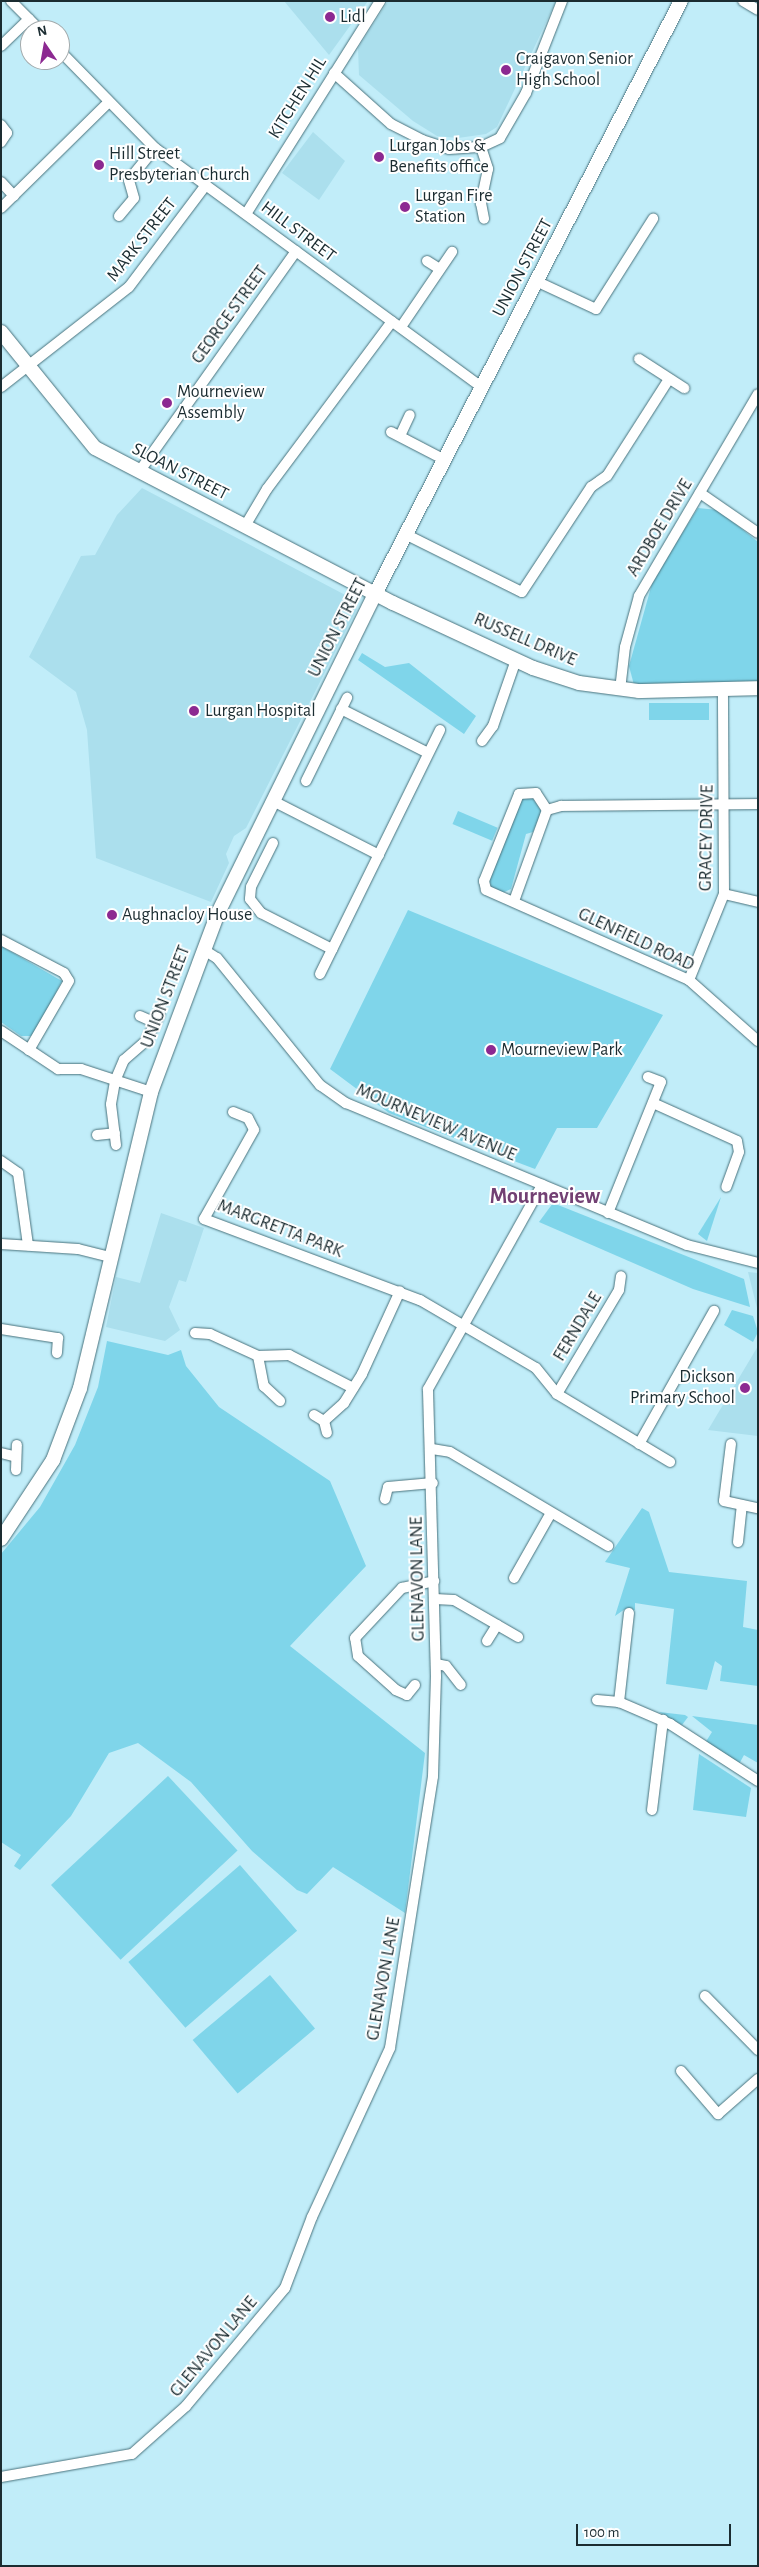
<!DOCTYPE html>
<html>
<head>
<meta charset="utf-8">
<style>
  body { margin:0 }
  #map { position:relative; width:759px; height:2567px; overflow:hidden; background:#c1edf9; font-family:"Alegreya Sans",sans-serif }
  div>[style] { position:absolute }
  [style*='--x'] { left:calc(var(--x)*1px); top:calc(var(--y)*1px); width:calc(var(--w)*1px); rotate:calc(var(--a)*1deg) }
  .built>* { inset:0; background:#abdfed }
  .green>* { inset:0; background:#7fd5ea; transform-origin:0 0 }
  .roads { filter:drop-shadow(0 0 1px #49727c) drop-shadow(0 0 1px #49727c) }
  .street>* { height:10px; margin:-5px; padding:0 5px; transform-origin:5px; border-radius:5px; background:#fff }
  .secondary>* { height:14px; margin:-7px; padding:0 7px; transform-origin:7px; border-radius:7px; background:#fff }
  .dots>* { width:14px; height:14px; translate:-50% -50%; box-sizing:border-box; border:2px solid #fff; border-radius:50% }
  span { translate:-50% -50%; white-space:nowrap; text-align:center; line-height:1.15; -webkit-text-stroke:4px #fff; paint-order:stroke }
  .poi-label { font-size:18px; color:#1b2c31 }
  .left { translate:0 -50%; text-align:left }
  .right { translate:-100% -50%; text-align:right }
  .street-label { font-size:18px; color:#1b2c31 }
  .district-label { font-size:22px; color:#724073; font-weight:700 }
  .frame { position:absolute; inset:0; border:2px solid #1b2c31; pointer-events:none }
  .north { position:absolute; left:20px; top:20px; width:50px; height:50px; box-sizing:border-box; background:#fff; border:1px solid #a4abad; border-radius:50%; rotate:348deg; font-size:14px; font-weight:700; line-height:20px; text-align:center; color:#1b2c31 }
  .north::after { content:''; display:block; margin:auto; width:18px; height:22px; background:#8c2991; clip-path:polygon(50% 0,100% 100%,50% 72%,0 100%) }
  .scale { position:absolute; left:576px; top:2524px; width:155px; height:22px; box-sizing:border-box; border:2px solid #1b2c31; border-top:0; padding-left:6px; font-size:15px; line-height:18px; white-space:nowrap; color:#1b2c31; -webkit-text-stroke:4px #fff; paint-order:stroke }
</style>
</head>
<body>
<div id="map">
  <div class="built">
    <div style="clip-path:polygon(284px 1px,368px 1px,329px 55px)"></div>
    <div style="clip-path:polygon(388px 1px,556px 1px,497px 127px,486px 134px,458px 138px,437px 136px,413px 121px,359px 75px,358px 48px)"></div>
    <div style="clip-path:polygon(313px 132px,345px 161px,319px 200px,282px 173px)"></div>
    <div style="clip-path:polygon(142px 488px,351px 598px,357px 609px,246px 828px,234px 836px,226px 854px,229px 863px,211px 902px,96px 858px,87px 730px,76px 692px,29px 657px,81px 556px,95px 555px,117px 515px)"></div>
    <div style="clip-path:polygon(161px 1213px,204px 1228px,186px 1282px,179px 1280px,169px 1307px,180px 1330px,165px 1341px,106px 1327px,116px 1277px,140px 1283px)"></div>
    <div style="clip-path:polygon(748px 1272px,758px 1273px,758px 1312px)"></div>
    <div style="clip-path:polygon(758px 1346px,758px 1436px,708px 1430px)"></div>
  </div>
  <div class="green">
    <div style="clip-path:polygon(698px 508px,718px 510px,758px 542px,758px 683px,634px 685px,629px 666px,653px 580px)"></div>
    <div style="clip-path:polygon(362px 653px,385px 667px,409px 663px,476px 716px,464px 734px,358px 660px)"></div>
    <div style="left:649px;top:703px;width:60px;height:17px"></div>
    <div style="clip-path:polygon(531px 796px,542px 812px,533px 832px,526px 834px,511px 889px,502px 893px,491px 887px,489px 878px,521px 799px)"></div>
    <div style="left:458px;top:811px;width:43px;height:14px;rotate:23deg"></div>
    <div style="clip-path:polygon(408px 910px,663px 1015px,597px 1128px,557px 1128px,535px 1169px,389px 1113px,330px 1069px)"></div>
    <div style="clip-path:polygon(1px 946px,62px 981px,33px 1036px,21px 1036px,1px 1022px)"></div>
    <div style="clip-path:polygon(721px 1197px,707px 1241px,698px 1234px)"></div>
    <div style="clip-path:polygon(553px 1203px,744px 1279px,750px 1307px,693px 1289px,539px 1222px)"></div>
    <div style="clip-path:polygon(732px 1310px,753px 1316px,758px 1332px,753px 1342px,724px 1325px)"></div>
    <div style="clip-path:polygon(107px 1341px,168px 1355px,181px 1350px,186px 1366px,219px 1407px,330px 1481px,366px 1566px,290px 1646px,425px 1753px,405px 1913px,333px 1867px,307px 1894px,297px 1890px,252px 1851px,191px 1782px,138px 1743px,109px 1753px,71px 1816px,20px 1870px,14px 1866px,21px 1855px,1px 1842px,1px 1554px,40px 1507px,75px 1445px,98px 1387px)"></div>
    <div style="clip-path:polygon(642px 1508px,649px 1512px,669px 1572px,747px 1581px,743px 1627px,758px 1630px,758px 1686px,720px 1681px,722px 1666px,715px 1661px,707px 1690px,666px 1684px,674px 1609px,635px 1603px,635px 1610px,625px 1609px,615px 1616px,630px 1568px,605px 1562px)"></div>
    <div style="clip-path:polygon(659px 1712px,685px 1715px,688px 1717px,682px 1725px)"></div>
    <div style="clip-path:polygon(692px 1716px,758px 1725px,758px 1763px,744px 1755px,738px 1766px,705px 1743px,712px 1732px)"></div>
    <div style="clip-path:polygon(699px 1754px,751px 1788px,746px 1817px,693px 1810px)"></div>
    <div style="left:168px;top:1776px;width:102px;height:160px;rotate:47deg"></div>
    <div style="left:240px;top:1865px;width:87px;height:148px;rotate:49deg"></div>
    <div style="left:270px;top:1975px;width:70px;height:101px;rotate:50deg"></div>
  </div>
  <div class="roads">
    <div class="street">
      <div style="--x:11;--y:1;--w:41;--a:45"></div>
      <div style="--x:743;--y:1;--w:17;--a:31"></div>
      <div style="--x:1;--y:46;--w:39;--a:-44"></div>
      <div style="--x:60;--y:51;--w:136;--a:45.6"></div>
      <div style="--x:155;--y:148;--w:405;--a:36.2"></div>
      <div style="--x:334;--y:73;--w:76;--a:41.8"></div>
      <div style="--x:391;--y:124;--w:35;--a:27"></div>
      <div style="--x:422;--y:140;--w:28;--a:18"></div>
      <div style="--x:449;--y:149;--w:32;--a:-4"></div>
      <div style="--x:481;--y:147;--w:21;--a:-25"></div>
      <div style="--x:500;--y:138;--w:52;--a:-60"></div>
      <div style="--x:526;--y:93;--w:99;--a:-68.6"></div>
      <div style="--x:1;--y:125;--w:10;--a:53"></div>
      <div style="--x:7;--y:133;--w:11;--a:124"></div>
      <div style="--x:481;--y:147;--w:23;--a:72"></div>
      <div style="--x:488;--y:169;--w:35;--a:102"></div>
      <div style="--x:481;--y:203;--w:16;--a:79"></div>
      <div style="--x:1;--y:182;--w:19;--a:47"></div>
      <div style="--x:1;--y:208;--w:151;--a:-44.5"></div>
      <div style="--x:246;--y:214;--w:252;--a:-57.8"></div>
      <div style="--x:119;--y:216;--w:23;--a:-50"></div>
      <div style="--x:134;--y:198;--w:19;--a:-106"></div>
      <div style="--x:129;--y:180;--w:41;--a:-50.9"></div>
      <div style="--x:427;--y:261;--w:15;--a:32"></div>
      <div style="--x:538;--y:282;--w:64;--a:25"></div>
      <div style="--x:596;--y:309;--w:107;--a:-57.7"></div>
      <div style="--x:401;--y:327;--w:91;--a:-55.8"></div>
      <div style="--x:639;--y:359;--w:54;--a:32.8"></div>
      <div style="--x:1;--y:387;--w:162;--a:-38"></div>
      <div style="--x:129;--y:287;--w:128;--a:-53"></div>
      <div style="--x:391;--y:432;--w:61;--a:27.4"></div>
      <div style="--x:400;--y:436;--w:23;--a:-65"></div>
      <div style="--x:139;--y:472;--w:271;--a:-54.6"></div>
      <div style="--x:700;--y:493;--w:70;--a:34.6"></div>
      <div style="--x:245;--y:526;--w:43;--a:-59.3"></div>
      <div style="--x:267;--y:489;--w:209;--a:-53.3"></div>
      <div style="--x:407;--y:535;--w:128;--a:26.4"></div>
      <div style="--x:522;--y:592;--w:126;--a:-56.7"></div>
      <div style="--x:591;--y:487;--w:19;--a:-35"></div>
      <div style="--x:607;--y:476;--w:115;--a:-57.4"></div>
      <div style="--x:620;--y:690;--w:43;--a:-83.4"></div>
      <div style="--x:625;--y:647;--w:53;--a:-74.6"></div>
      <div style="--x:639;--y:596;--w:234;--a:-59.5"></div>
      <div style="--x:341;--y:709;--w:97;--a:26.8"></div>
      <div style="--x:482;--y:741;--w:19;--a:-54"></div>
      <div style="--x:493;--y:726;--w:70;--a:-70.8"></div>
      <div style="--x:306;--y:781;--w:93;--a:-63.7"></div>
      <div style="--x:273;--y:801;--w:119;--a:27"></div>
      <div style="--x:547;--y:810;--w:20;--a:-123"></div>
      <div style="--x:536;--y:793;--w:17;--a:177"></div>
      <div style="--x:519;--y:794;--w:94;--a:111.9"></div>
      <div style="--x:484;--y:881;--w:9;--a:77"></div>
      <div style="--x:486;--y:890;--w:222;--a:23.9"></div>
      <div style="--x:689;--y:980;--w:92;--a:41.5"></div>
      <div style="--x:547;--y:810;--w:15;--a:-16"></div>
      <div style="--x:561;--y:806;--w:197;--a:-0.6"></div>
      <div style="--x:273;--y:843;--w:49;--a:116.6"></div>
      <div style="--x:251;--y:887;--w:12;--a:95"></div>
      <div style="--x:250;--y:899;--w:18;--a:52"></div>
      <div style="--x:261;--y:913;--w:80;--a:26.9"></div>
      <div style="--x:724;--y:894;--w:35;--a:13"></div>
      <div style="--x:514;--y:901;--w:97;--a:-70.1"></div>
      <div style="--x:1;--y:940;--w:71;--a:27.6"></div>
      <div style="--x:64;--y:973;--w:9;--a:58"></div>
      <div style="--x:69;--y:981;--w:80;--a:120.1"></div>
      <div style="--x:204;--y:950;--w:15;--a:32"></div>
      <div style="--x:217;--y:958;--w:164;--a:51"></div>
      <div style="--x:320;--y:1085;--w:32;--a:35"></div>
      <div style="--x:346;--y:1103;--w:369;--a:22.6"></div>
      <div style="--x:687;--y:1245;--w:73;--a:14.2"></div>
      <div style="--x:320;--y:974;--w:272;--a:-63.8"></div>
      <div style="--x:689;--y:980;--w:93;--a:-67.9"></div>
      <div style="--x:724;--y:894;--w:205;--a:-90.3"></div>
      <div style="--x:140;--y:1016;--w:17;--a:24"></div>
      <div style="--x:1;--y:1031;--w:69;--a:33.7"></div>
      <div style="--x:58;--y:1069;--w:23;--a:0"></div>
      <div style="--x:81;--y:1069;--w:74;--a:18.2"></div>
      <div style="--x:653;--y:1103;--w:92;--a:24.3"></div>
      <div style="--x:737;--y:1141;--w:11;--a:80"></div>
      <div style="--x:739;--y:1152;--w:37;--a:110"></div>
      <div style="--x:233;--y:1112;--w:16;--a:22"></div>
      <div style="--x:248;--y:1118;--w:13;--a:63"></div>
      <div style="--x:254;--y:1130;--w:102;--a:119.3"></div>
      <div style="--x:204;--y:1219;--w:231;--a:20.6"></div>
      <div style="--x:420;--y:1300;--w:134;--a:30.4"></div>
      <div style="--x:536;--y:1368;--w:33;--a:51"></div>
      <div style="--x:557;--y:1394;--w:132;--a:31"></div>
      <div style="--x:97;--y:1135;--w:18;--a:-6"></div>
      <div style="--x:116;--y:1145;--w:41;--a:-97"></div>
      <div style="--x:111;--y:1104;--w:23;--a:-80"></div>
      <div style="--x:115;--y:1081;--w:23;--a:-67"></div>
      <div style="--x:124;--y:1060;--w:29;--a:-41"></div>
      <div style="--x:146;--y:1041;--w:30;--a:-63"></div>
      <div style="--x:1;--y:1161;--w:21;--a:35"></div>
      <div style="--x:18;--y:1173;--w:73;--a:82.1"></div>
      <div style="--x:608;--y:1213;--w:141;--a:-68"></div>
      <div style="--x:661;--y:1082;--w:14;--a:-159"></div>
      <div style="--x:1;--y:1244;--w:77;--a:3.7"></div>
      <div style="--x:78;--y:1249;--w:33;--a:14"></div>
      <div style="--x:1;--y:1329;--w:58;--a:9"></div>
      <div style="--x:58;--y:1338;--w:15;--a:94"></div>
      <div style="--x:195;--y:1333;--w:15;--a:4"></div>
      <div style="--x:210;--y:1334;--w:53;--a:24.6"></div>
      <div style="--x:258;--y:1356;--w:31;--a:-2"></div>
      <div style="--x:289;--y:1355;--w:72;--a:27.3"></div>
      <div style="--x:258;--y:1356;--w:31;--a:79"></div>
      <div style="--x:264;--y:1386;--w:22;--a:43"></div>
      <div style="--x:557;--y:1394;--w:121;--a:-59.2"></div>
      <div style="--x:619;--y:1290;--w:14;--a:-82"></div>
      <div style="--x:314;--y:1415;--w:12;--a:31"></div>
      <div style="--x:324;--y:1421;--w:12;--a:76"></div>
      <div style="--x:324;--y:1421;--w:27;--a:-42"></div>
      <div style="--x:344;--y:1403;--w:34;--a:-58"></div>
      <div style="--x:362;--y:1374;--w:91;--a:-65.4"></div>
      <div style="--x:639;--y:1444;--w:153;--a:-60.6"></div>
      <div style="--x:731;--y:1444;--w:57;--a:97"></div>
      <div style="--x:724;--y:1501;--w:35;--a:12"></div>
      <div style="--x:432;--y:1449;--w:18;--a:9"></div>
      <div style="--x:450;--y:1452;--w:184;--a:30.7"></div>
      <div style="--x:1;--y:1453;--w:12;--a:14"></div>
      <div style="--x:16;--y:1470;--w:25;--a:-88"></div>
      <div style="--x:385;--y:1499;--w:12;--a:-76"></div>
      <div style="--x:388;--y:1487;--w:45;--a:-5.1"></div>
      <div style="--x:738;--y:1542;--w:37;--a:-84"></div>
      <div style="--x:514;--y:1578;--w:75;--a:-60.4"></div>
      <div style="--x:435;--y:1599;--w:19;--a:3"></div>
      <div style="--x:454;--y:1600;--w:74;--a:30"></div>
      <div style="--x:629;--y:1613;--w:90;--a:96.4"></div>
      <div style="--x:619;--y:1702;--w:56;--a:23.3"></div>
      <div style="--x:670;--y:1724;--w:105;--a:32.9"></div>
      <div style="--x:487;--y:1641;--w:19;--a:-58"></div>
      <div style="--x:436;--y:1664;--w:10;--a:11"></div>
      <div style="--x:446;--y:1666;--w:24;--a:52"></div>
      <div style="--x:415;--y:1685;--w:13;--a:129"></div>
      <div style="--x:407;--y:1695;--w:12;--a:-156"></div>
      <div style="--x:396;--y:1690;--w:51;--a:-138.2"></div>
      <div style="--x:358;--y:1656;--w:18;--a:-99"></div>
      <div style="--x:355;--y:1638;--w:69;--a:-46.8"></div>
      <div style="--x:402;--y:1588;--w:33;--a:-12"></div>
      <div style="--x:597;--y:1700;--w:22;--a:5"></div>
      <div style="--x:652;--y:1810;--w:91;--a:-83"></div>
      <div style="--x:705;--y:1996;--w:76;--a:45.5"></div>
      <div style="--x:681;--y:2071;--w:57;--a:49.3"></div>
      <div style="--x:718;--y:2114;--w:53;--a:-41.2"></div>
      <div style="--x:1;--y:2477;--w:133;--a:-10"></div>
      <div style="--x:132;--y:2454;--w:72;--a:-41.6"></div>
      <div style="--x:186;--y:2406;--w:154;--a:-50"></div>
      <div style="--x:285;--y:2288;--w:76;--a:-69.2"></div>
      <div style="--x:312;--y:2217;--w:186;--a:-65.2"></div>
      <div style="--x:390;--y:2048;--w:275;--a:-81"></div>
      <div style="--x:433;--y:1776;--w:99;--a:-88.3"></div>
      <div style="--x:436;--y:1677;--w:288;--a:-91.6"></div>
      <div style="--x:428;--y:1389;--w:234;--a:-60.8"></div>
    </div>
    <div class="secondary">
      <div style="--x:1;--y:332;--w:149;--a:51"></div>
      <div style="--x:95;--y:448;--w:336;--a:27.5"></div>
      <div style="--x:393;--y:603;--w:154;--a:24.9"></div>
      <div style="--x:533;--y:668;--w:48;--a:18.1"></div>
      <div style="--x:579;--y:683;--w:61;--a:7.6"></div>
      <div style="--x:639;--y:691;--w:119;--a:-1.4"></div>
      <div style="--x:1;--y:1539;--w:95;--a:-56.6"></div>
      <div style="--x:53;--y:1460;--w:77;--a:-69.4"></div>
      <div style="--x:80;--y:1388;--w:304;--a:-76.5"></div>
      <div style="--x:151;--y:1092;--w:191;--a:-69.5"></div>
      <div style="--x:218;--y:913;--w:356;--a:-63.8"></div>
      <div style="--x:375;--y:594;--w:667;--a:-62.71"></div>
    </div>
  </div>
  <div class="dots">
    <div style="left:330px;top:17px;background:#8c2991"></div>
    <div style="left:506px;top:70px;background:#8c2991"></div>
    <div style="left:379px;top:157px;background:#8c2991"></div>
    <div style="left:99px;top:165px;background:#8c2991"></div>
    <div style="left:405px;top:207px;background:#8c2991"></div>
    <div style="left:167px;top:403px;background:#8c2991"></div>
    <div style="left:194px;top:711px;background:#8c2991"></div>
    <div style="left:112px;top:915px;background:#8c2991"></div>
    <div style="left:491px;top:1050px;background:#8c2991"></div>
    <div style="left:745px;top:1388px;background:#8c2991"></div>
  </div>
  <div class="poi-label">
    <span class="left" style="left:340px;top:17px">Lidl</span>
    <span class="left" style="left:516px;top:70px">Craigavon Senior<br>High School</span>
    <span class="left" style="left:389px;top:157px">Lurgan Jobs &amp;<br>Benefits office</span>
    <span class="left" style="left:109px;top:165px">Hill Street<br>Presbyterian Church</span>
    <span class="left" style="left:415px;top:207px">Lurgan Fire<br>Station</span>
    <span class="left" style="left:177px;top:403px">Mourneview<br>Assembly</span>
    <span class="left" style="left:205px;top:711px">Lurgan Hospital</span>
    <span class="left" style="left:122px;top:915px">Aughnacloy House</span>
    <span class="left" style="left:501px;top:1050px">Mourneview Park</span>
    <span class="right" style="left:735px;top:1388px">Dickson<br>Primary School</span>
  </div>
  <div class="street-label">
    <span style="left:298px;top:98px;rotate:-58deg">KITCHEN HIL</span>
    <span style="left:298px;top:232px;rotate:37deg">HILL STREET</span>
    <span style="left:142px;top:240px;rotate:-52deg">MARK STREET</span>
    <span style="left:523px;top:268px;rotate:-62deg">UNION STREET</span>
    <span style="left:230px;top:315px;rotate:-54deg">GEORGE STREET</span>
    <span style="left:180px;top:472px;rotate:27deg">SLOAN STREET</span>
    <span style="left:660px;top:528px;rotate:-59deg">ARDBOE DRIVE</span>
    <span style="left:338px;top:628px;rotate:-63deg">UNION STREET</span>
    <span style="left:525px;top:640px;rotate:23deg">RUSSELL DRIVE</span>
    <span style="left:707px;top:838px;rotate:-89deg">GRACEY DRIVE</span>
    <span style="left:636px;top:940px;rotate:25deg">GLENFIELD ROAD</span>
    <span style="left:166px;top:997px;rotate:-69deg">UNION STREET</span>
    <span style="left:436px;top:1123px;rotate:23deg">MOURNEVIEW AVENUE</span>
    <span style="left:280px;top:1229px;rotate:21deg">MARGRETTA PARK</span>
    <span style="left:578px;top:1327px;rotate:-59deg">FERNDALE</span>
    <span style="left:418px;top:1579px;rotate:-91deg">GLENAVON LANE</span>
    <span style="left:384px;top:1979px;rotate:-80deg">GLENAVON LANE</span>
    <span style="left:214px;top:2347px;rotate:-50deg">GLENAVON LANE</span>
  </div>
  <div class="district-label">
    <span style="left:545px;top:1197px">Mourneview</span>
  </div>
  <div class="frame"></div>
  <div class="north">N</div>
  <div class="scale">100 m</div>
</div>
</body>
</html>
